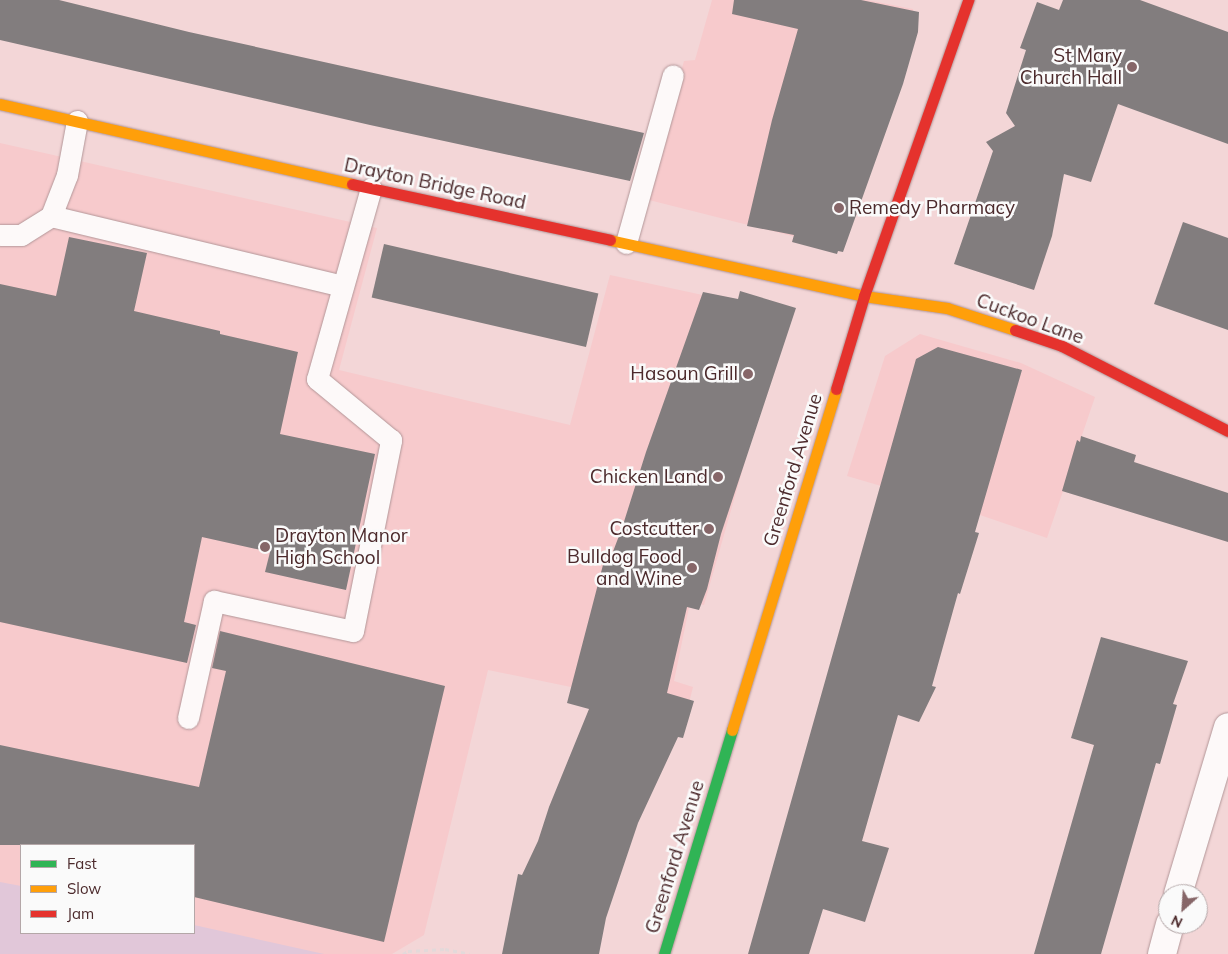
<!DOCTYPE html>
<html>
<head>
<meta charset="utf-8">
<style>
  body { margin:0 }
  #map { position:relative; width:1228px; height:954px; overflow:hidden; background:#f3d6d7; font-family:Mulish,sans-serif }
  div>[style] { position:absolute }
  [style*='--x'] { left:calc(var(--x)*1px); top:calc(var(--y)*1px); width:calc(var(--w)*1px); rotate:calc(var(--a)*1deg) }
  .built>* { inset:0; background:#f7cacc }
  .green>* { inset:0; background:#e1c7d9 }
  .building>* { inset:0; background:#827d7e; transform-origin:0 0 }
  .path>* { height:3px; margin-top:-1.5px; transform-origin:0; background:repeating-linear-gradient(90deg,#e3d9da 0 4px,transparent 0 8px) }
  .roads { filter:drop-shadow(0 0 1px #b29698) drop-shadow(0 0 1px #b29698) }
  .lane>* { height:21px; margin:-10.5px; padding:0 10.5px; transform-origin:10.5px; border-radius:10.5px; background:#fdf9f9 }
  .street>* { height:28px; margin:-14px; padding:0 14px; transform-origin:14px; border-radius:14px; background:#fdf9f9 }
  .fast>* { height:11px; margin:-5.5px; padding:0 5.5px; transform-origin:5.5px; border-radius:5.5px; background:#30b455 }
  .slow>* { height:11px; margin:-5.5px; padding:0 5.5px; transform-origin:5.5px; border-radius:5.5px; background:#ff9f0a }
  .jam>* { height:11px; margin:-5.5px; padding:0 5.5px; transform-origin:5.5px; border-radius:5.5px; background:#e5322d }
  .dots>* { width:14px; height:14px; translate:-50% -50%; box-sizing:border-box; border:2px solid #fafafa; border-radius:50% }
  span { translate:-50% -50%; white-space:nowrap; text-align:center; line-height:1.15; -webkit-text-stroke:5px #fafafa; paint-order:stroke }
  .poi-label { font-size:19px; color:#4c2a2c }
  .right { translate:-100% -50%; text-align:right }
  .left { translate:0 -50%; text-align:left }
  .street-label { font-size:19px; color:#4c2a2c }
  .legend { position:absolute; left:20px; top:844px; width:175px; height:90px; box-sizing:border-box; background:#fafafa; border:1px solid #b4a7a8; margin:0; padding:6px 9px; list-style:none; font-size:15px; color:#4c2a2c }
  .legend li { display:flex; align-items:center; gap:10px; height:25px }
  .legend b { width:25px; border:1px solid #b4a7a8 }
  .north { position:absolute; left:1158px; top:884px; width:50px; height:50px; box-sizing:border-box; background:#fafafa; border:1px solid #b4a7a8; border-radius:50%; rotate:206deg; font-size:14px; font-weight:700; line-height:20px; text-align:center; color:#4c2a2c }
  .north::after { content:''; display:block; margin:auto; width:18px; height:22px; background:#866668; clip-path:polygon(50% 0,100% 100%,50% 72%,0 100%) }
</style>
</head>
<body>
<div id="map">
  <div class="built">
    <div style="clip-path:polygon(712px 0,867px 0,913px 9px,914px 25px,840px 248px,645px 199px,684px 61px,695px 60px)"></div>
    <div style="clip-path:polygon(evenodd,0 143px,377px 228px,339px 370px,570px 425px,610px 275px,782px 312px,785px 321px,704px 605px,690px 603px,674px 681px,693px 687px,687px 711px,488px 670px,424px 935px,392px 954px,0 954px,0 143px,21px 845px,194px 845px,194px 933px,21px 933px,21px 845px)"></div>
    <div style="clip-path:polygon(920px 334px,1021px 363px,1095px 397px,1047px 538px,980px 515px,847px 476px,885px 356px)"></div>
  </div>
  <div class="green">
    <div style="clip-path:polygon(0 882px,21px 886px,21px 933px,194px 933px,194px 925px,324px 954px,0 954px)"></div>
  </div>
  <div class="building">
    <div style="clip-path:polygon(0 0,59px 0,189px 32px,644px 133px,630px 181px,370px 125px,0 40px)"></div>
    <div style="clip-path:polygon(734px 0,861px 0,919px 12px,918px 32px,903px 84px,843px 252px,838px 251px,837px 254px,792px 242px,794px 235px,747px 226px,772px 120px,798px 29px,732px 14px)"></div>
    <div style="clip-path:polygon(1063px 0,1140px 0,1228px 32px,1228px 144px,1118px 104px,1091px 182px,1064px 174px,1052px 236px,1034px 290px,954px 264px,993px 151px,986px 142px,1015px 126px,1006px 113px,1026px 50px,1020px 48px,1037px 2px,1059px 10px)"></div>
    <div style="clip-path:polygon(1183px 222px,1228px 238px,1228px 330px,1154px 304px)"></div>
    <div style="clip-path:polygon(69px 237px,147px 253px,134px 311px,220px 331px,220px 334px,298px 352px,280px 434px,375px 454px,346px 590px,265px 572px,270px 552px,202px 537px,184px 622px,196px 625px,187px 663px,0 622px,0 284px,56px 296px)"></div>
    <div style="left:384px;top:244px;width:220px;height:55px;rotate:13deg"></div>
    <div style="clip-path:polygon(740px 291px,796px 308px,721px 534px,707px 589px,699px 610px,687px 607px,667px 693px,694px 701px,683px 738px,678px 737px,638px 823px,606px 918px,599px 954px,502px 954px,518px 874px,522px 875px,538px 841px,549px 807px,589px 709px,567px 703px,604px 561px,609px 562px,622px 528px,646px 452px,703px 292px,738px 299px)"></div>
    <div style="clip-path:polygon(938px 347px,1022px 370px,975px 532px,979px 533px,960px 594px,958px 593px,932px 686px,936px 687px,919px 722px,898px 715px,862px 841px,889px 848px,865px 922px,823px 909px,809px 954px,748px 954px,916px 359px)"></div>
    <div style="clip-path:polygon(1081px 436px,1136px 455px,1134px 462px,1228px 493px,1228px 542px,1062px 491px,1077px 440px,1080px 442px)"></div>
    <div style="clip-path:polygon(220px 631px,445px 686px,384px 942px,194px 897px,194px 845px,0 845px,0 745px,199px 787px,226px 671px,212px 668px)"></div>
    <div style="clip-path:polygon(1101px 637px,1188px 661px,1173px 704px,1177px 705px,1160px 764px,1156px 763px,1101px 954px,1034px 954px,1094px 745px,1071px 738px)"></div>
  </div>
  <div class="path">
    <div style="--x:403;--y:954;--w:6;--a:-31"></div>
    <div style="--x:408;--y:951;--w:37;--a:-3"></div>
    <div style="--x:445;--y:949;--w:25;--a:11"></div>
  </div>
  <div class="roads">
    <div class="lane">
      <div style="--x:51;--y:216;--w:300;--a:13.5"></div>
      <div style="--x:0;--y:235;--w:21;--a:0"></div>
      <div style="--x:21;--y:235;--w:36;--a:-32"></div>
      <div style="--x:51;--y:216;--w:44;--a:-68.7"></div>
      <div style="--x:67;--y:175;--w:55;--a:-79.5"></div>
      <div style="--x:626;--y:243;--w:174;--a:-74.4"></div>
      <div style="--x:188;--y:718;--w:120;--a:-77.5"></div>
      <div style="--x:214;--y:601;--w:142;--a:12.2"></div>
      <div style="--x:353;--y:631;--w:195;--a:-78.7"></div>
      <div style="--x:391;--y:440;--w:96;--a:-140.5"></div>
      <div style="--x:317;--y:379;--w:198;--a:-74.2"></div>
    </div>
    <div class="street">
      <div style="--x:1178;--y:894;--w:174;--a:-73.3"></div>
      <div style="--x:1162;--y:954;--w:31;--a:-75"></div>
    </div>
    <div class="fast">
      <div style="--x:664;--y:954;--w:234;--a:-73.1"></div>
    </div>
    <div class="slow">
      <div style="--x:0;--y:104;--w:361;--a:12.8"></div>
      <div style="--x:610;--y:240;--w:260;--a:12.4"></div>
      <div style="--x:864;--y:296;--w:84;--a:8.2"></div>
      <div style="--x:947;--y:308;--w:71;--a:17.9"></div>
      <div style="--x:732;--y:730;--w:357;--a:-73"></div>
    </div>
    <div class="jam">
      <div style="--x:352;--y:184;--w:264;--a:12.2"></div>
      <div style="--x:1015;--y:330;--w:50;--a:18.8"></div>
      <div style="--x:1062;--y:346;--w:186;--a:27.1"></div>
      <div style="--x:836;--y:389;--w:97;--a:-73.2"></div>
      <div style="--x:864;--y:296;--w:314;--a:-70.6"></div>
    </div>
  </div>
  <div class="dots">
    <div style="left:1132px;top:67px;background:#866668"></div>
    <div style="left:839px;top:208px;background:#866668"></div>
    <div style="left:748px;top:374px;background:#866668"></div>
    <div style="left:718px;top:477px;background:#866668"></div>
    <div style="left:709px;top:529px;background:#866668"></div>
    <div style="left:265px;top:547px;background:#866668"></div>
    <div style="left:692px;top:568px;background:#866668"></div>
  </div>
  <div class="poi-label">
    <span class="right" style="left:1122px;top:67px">St Mary<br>Church Hall</span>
    <span class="left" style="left:849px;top:208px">Remedy Pharmacy</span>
    <span class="right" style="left:738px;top:374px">Hasoun Grill</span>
    <span class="right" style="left:708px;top:477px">Chicken Land</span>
    <span class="right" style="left:699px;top:529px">Costcutter</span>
    <span class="left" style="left:275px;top:547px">Drayton Manor<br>High School</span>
    <span class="right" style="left:682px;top:568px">Bulldog Food<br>and Wine</span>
  </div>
  <div class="street-label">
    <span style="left:435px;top:184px;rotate:12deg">Drayton Bridge Road</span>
    <span style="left:1030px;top:319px;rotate:20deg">Cuckoo Lane</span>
    <span style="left:793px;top:470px;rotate:-73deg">Greenford Avenue</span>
    <span style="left:675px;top:857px;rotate:-73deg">Greenford Avenue</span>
  </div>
  <ul class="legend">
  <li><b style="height:6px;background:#30b455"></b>Fast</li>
  <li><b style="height:6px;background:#ff9f0a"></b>Slow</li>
  <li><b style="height:6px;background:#e5322d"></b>Jam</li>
  </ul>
  <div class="north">N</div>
</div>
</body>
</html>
